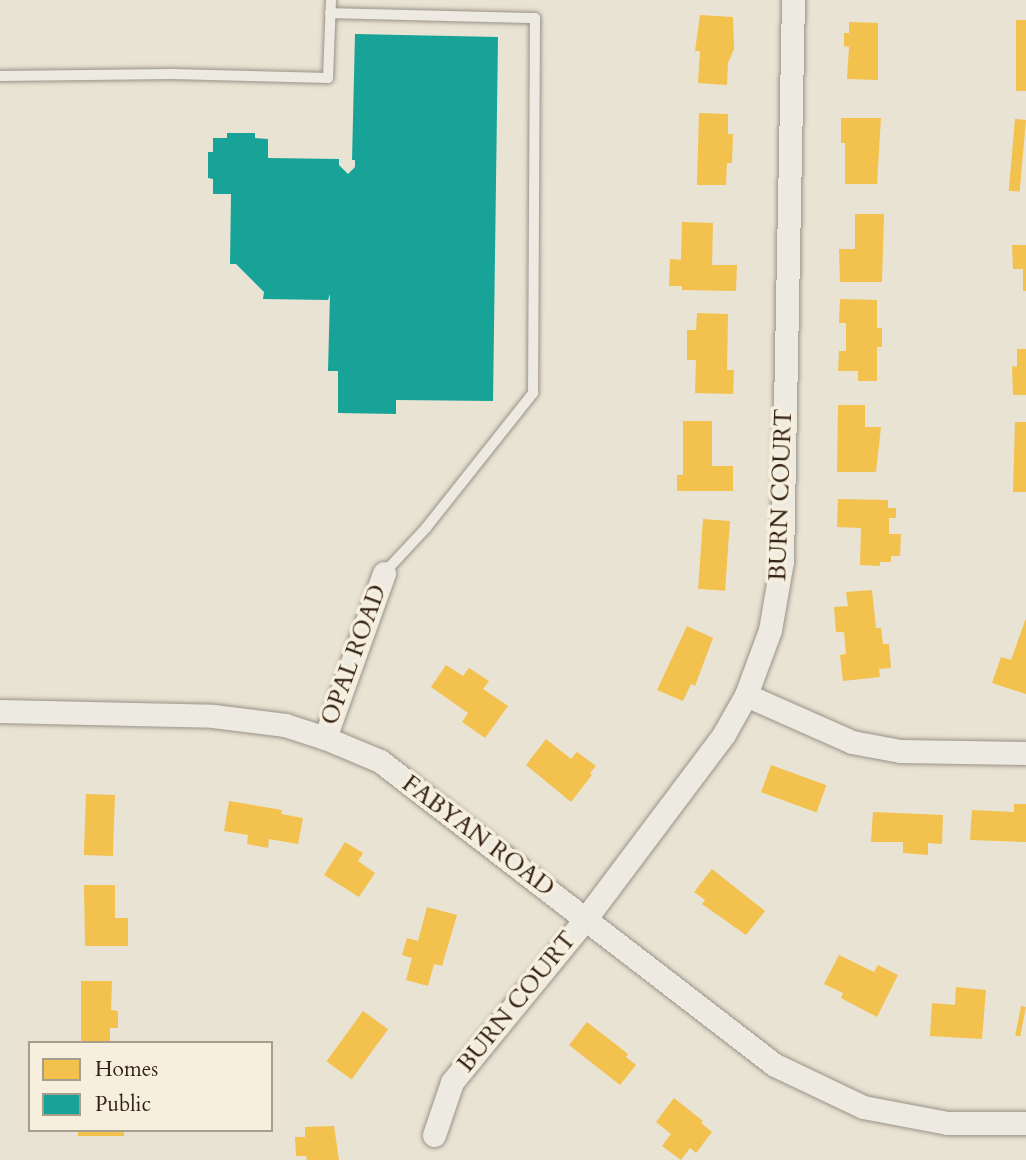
<!DOCTYPE html>
<html>
<head>
<meta charset="utf-8">
<style>
  body { margin:0 }
  #map { position:relative; width:1026px; height:1160px; overflow:hidden; background:#e9e3d3; font-family:Cardo,serif }
  div>[style] { position:absolute }
  [style*='--x'] { left:calc(var(--x)*1px); top:calc(var(--y)*1px); width:calc(var(--w)*1px); rotate:calc(var(--a)*1deg) }
  .homes>* { inset:0; background:#f2c14e; transform-origin:0 0 }
  .public>* { inset:0; background:#17a398 }
  .roads { filter:drop-shadow(0 0 2px #999389) drop-shadow(0 0 2px #999389) }
  .lane>* { height:10px; margin:-5px; padding:0 5px; transform-origin:5px; border-radius:5px; background:#edeae2 }
  .street>* { height:23px; margin:-11.5px; padding:0 11.5px; transform-origin:11.5px; border-radius:11.5px; background:#edeae2 }
  span { translate:-50% -50%; white-space:nowrap; text-align:center; line-height:1.15; -webkit-text-stroke:7px #f6efdd; paint-order:stroke }
  .street-label { font-size:24px; color:#332016 }
  .legend { position:absolute; left:28px; top:1041px; width:245px; height:91px; box-sizing:border-box; background:#f6efdd; border:2px solid #a89c8d; margin:0; padding:9px 12px; list-style:none; font-size:21px; color:#332016 }
  .legend li { display:flex; align-items:center; gap:14px; height:35px }
  .legend b { width:35px; border:2px solid #a89c8d }
</style>
</head>
<body>
<div id="map">
  <div class="homes">
    <div style="clip-path:polygon(700px 15px,733px 17px,734px 49px,728px 63px,727px 85px,698px 83px,700px 51px,695px 51px)"></div>
    <div style="left:1016px;top:20px;width:10px;height:71px"></div>
    <div style="clip-path:polygon(849px 22px,878px 23px,878px 80px,847px 79px,849px 47px,844px 46px,844px 33px,849px 33px)"></div>
    <div style="clip-path:polygon(699px 113px,728px 114px,728px 134px,733px 134px,732px 163px,727px 163px,726px 185px,697px 185px)"></div>
    <div style="clip-path:polygon(841px 118px,881px 118px,877px 184px,845px 184px,845px 143px,841px 143px)"></div>
    <div style="left:1015px;top:119px;width:11px;height:72px;rotate:5deg"></div>
    <div style="clip-path:polygon(855px 214px,884px 214px,882px 282px,840px 282px,839px 249px,855px 249px)"></div>
    <div style="clip-path:polygon(682px 222px,713px 223px,712px 265px,737px 265px,736px 291px,682px 290px,682px 286px,669px 286px,670px 259px,681px 260px)"></div>
    <div style="clip-path:polygon(1012px 245px,1026px 245px,1026px 291px,1023px 291px,1023px 269px,1013px 269px)"></div>
    <div style="clip-path:polygon(840px 299px,877px 300px,877px 328px,882px 328px,882px 347px,877px 347px,877px 381px,858px 381px,858px 371px,838px 371px,839px 351px,846px 351px,846px 323px,839px 323px)"></div>
    <div style="clip-path:polygon(697px 313px,728px 314px,727px 370px,734px 370px,733px 394px,695px 393px,696px 360px,687px 360px,687px 330px,696px 330px)"></div>
    <div style="clip-path:polygon(1017px 349px,1026px 349px,1026px 395px,1013px 395px,1012px 366px,1017px 367px)"></div>
    <div style="clip-path:polygon(838px 405px,865px 405px,865px 427px,881px 427px,876px 472px,837px 472px)"></div>
    <div style="clip-path:polygon(683px 421px,712px 421px,712px 466px,733px 466px,733px 491px,677px 491px,677px 475px,683px 475px)"></div>
    <div style="clip-path:polygon(1015px 422px,1026px 422px,1026px 492px,1013px 492px)"></div>
    <div style="clip-path:polygon(838px 499px,888px 500px,888px 508px,896px 508px,896px 518px,889px 518px,889px 534px,901px 534px,900px 556px,891px 556px,891px 562px,880px 562px,880px 566px,860px 565px,861px 528px,837px 527px)"></div>
    <div style="left:703px;top:519px;width:27px;height:70px;rotate:4deg"></div>
    <div style="clip-path:polygon(872px 590px,876px 628px,881px 628px,883px 644px,889px 644px,891px 668px,879px 669px,880px 677px,843px 681px,840px 655px,846px 654px,844px 632px,836px 632px,834px 607px,848px 606px,846px 592px)"></div>
    <div style="clip-path:polygon(1026px 618px,1026px 694px,992px 683px,1001px 657px,1011px 660px)"></div>
    <div style="clip-path:polygon(687px 626px,713px 638px,695px 686px,691px 684px,683px 701px,657px 690px)"></div>
    <div style="clip-path:polygon(446px 665px,463px 676px,469px 668px,489px 681px,483px 689px,508px 706px,485px 738px,462px 722px,468px 713px,431px 687px)"></div>
    <div style="clip-path:polygon(546px 739px,571px 759px,577px 752px,596px 766px,590px 773px,592px 775px,571px 802px,526px 765px)"></div>
    <div style="left:771px;top:765px;width:59px;height:29px;rotate:20deg"></div>
    <div style="left:86px;top:794px;width:29px;height:61px;rotate:2deg"></div>
    <div style="clip-path:polygon(229px 801px,282px 810px,281px 814px,303px 818px,298px 844px,269px 839px,268px 848px,247px 844px,248px 835px,224px 831px)"></div>
    <div style="clip-path:polygon(1014px 804px,1026px 804px,1026px 842px,970px 840px,972px 810px,1014px 812px)"></div>
    <div style="clip-path:polygon(873px 812px,943px 815px,942px 844px,928px 843px,928px 855px,903px 853px,903px 842px,871px 842px)"></div>
    <div style="clip-path:polygon(345px 842px,363px 853px,358px 861px,375px 873px,359px 897px,324px 875px)"></div>
    <div style="clip-path:polygon(712px 869px,765px 911px,746px 935px,702px 904px,705px 900px,694px 892px)"></div>
    <div style="clip-path:polygon(84px 885px,115px 885px,115px 918px,128px 918px,128px 946px,85px 946px)"></div>
    <div style="clip-path:polygon(427px 907px,457px 915px,442px 966px,434px 964px,428px 986px,406px 980px,412px 958px,402px 955px,407px 938px,418px 941px)"></div>
    <div style="clip-path:polygon(839px 955px,874px 972px,878px 965px,898px 975px,877px 1017px,841px 998px,843px 993px,824px 984px)"></div>
    <div style="clip-path:polygon(81px 981px,112px 981px,111px 1010px,118px 1011px,118px 1028px,110px 1028px,110px 1042px,81px 1042px)"></div>
    <div style="clip-path:polygon(956px 987px,986px 990px,982px 1039px,930px 1036px,932px 1003px,955px 1005px)"></div>
    <div style="left:1021px;top:1006px;width:5px;height:30px;rotate:11deg"></div>
    <div style="left:363px;top:1011px;width:31px;height:62px;rotate:36deg"></div>
    <div style="clip-path:polygon(587px 1022px,628px 1054px,626px 1057px,636px 1065px,620px 1085px,569px 1045px)"></div>
    <div style="clip-path:polygon(674px 1098px,703px 1121px,701px 1123px,712px 1132px,696px 1153px,690px 1148px,681px 1160px,662px 1146px,671px 1134px,656px 1122px)"></div>
    <div style="clip-path:polygon(334px 1126px,339px 1160px,307px 1160px,306px 1156px,296px 1156px,295px 1137px,305px 1137px,305px 1127px)"></div>
    <div style="left:78px;top:1130px;width:46px;height:6px"></div>
  </div>
  <div class="public">
    <div style="clip-path:polygon(355px 34px,498px 37px,493px 401px,396px 400px,396px 414px,338px 413px,338px 371px,328px 371px,330px 294px,328px 300px,263px 299px,264px 292px,236px 264px,230px 264px,231px 194px,213px 194px,213px 179px,208px 178px,208px 152px,213px 152px,213px 138px,227px 138px,227px 133px,255px 133px,255px 138px,268px 139px,268px 158px,339px 159px,339px 165px,348px 174px,355px 167px,355px 160px,352px 160px)"></div>
  </div>
  <div class="roads">
    <div class="lane">
      <div style="--x:330;--y:13;--w:205;--a:1.4"></div>
      <div style="--x:535;--y:18;--w:375;--a:90.3"></div>
      <div style="--x:533;--y:393;--w:172;--a:128.4"></div>
      <div style="--x:426;--y:528;--w:62;--a:133"></div>
      <div style="--x:0;--y:76;--w:172;--a:-0.7"></div>
      <div style="--x:172;--y:74;--w:156;--a:1.5"></div>
      <div style="--x:328;--y:78;--w:78;--a:-87.8"></div>
    </div>
    <div class="street">
      <div style="--x:746;--y:695;--w:116;--a:23.9"></div>
      <div style="--x:852;--y:742;--w:49;--a:10.6"></div>
      <div style="--x:900;--y:751;--w:126;--a:0.9"></div>
      <div style="--x:0;--y:711;--w:213;--a:1.3"></div>
      <div style="--x:213;--y:716;--w:73;--a:7.1"></div>
      <div style="--x:285;--y:725;--w:42;--a:18"></div>
      <div style="--x:325;--y:738;--w:60;--a:22.7"></div>
      <div style="--x:380;--y:761;--w:498;--a:37.6"></div>
      <div style="--x:775;--y:1065;--w:98;--a:25.5"></div>
      <div style="--x:863;--y:1107;--w:86;--a:10.7"></div>
      <div style="--x:948;--y:1123;--w:78;--a:0"></div>
      <div style="--x:325;--y:738;--w:175;--a:-70.3"></div>
      <div style="--x:434;--y:1135;--w:56;--a:-71.2"></div>
      <div style="--x:452;--y:1082;--w:212;--a:-50.7"></div>
      <div style="--x:586;--y:918;--w:230;--a:-53.1"></div>
      <div style="--x:724;--y:734;--w:45;--a:-60.6"></div>
      <div style="--x:746;--y:695;--w:69;--a:-69.7"></div>
      <div style="--x:770;--y:630;--w:70;--a:-80.1"></div>
      <div style="--x:782;--y:561;--w:561;--a:-88.88"></div>
    </div>
  </div>
  <div class="street-label">
    <span style="left:781px;top:495px;rotate:-88deg">BURN COURT</span>
    <span style="left:354px;top:655px;rotate:-70deg">OPAL ROAD</span>
    <span style="left:478px;top:836px;rotate:37deg">FABYAN ROAD</span>
    <span style="left:517px;top:1002px;rotate:-51deg">BURN COURT</span>
  </div>
  <ul class="legend">
  <li><b style="height:19px;background:#f2c14e"></b>Homes</li>
  <li><b style="height:19px;background:#17a398"></b>Public</li>
  </ul>
</div>
</body>
</html>
